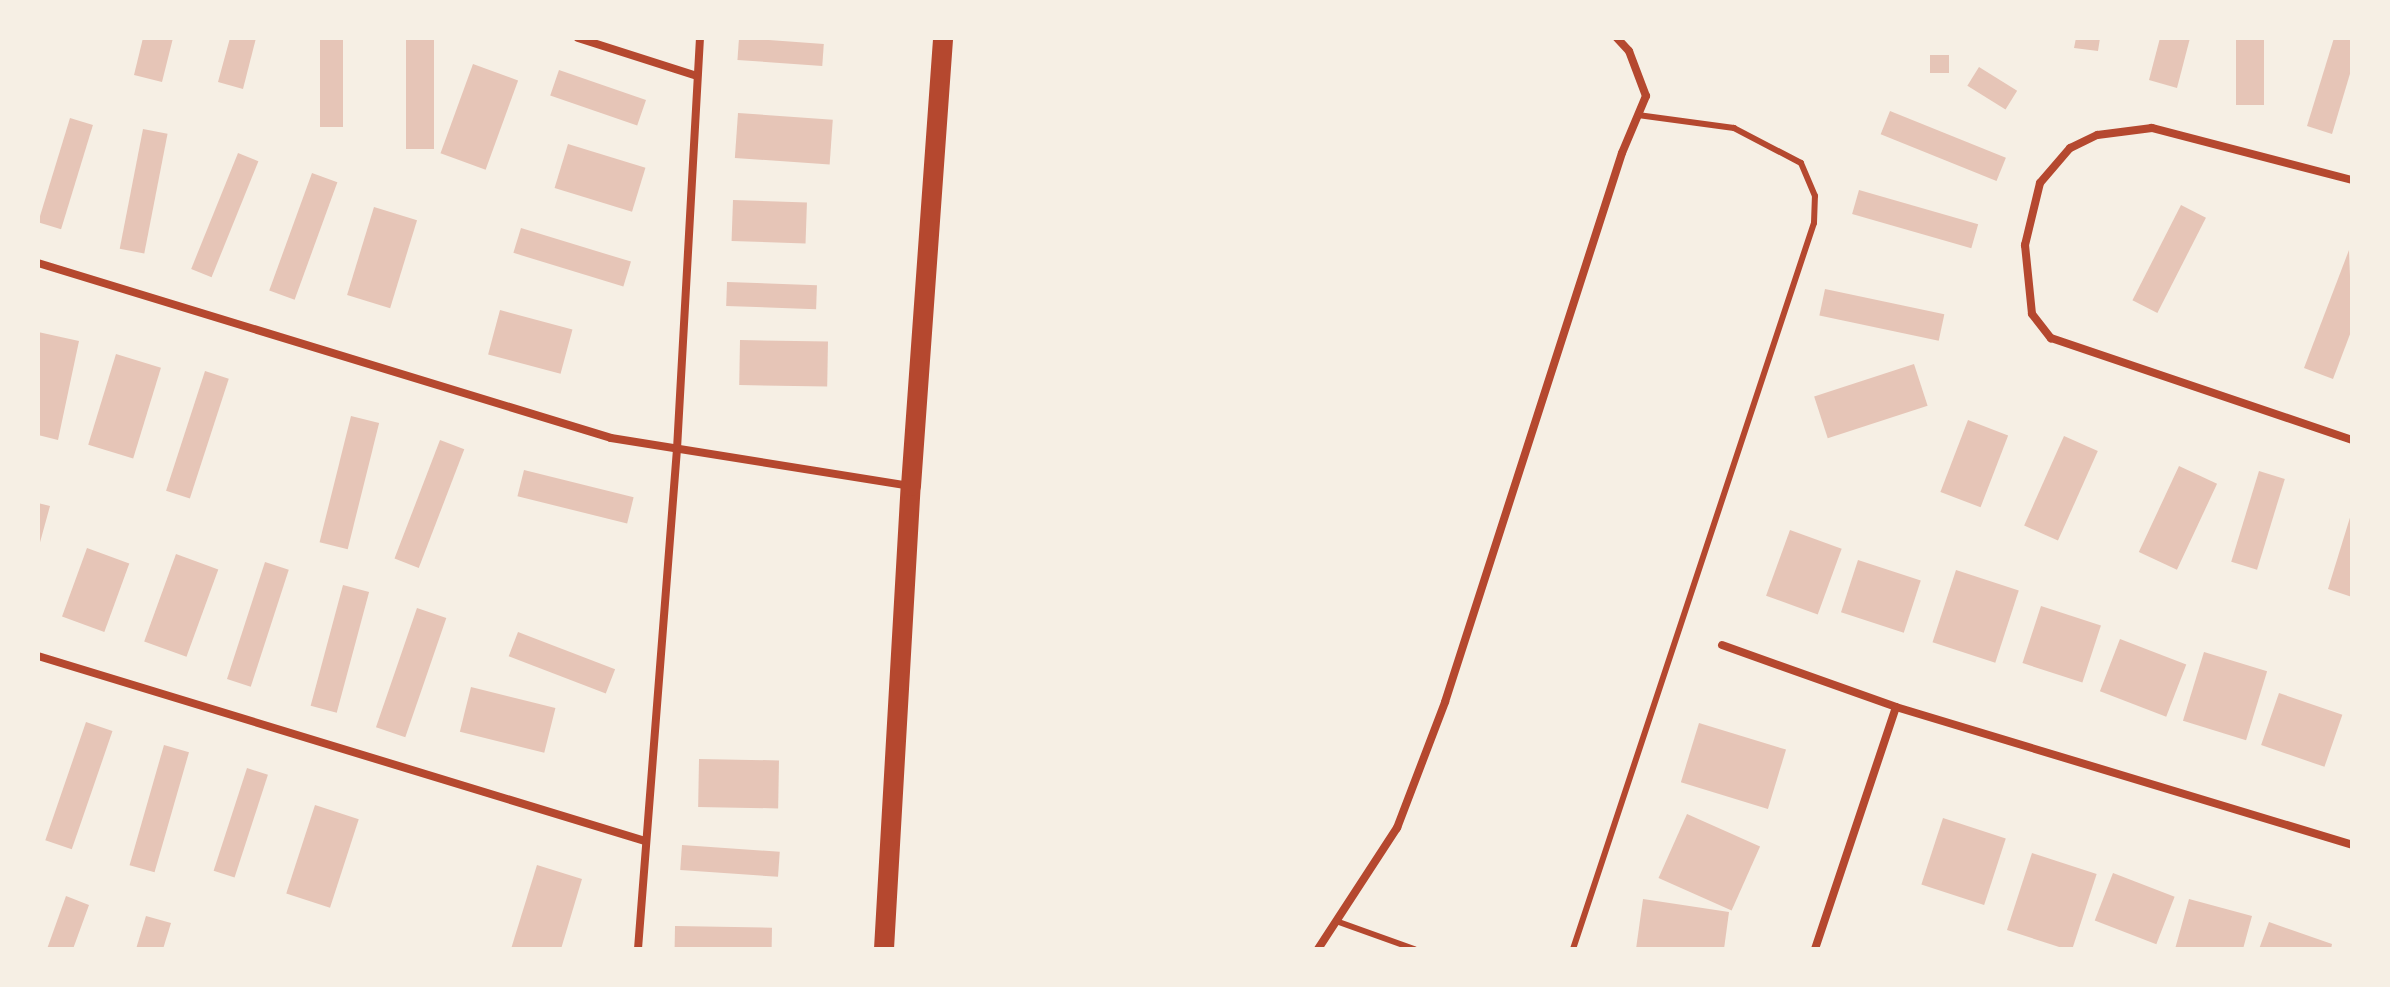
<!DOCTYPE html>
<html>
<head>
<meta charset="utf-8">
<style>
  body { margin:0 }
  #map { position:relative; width:2390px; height:987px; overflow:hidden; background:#f6efe4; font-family:"Crimson Pro",serif }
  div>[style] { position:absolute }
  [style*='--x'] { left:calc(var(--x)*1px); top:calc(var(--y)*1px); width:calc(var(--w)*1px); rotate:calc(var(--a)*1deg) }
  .building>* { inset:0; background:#e6c5b7; transform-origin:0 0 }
  .service>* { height:6px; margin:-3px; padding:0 3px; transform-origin:3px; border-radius:3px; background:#b5482f }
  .minor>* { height:8px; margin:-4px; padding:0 4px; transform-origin:4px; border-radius:4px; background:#b5482f }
  .primary>* { height:20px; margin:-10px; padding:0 10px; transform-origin:10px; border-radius:10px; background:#b5482f }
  span { translate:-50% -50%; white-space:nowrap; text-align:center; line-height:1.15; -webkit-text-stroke:8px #f6efe4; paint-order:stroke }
  .frame { position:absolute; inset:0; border:40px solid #f6efe4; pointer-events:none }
</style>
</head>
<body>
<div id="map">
  <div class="building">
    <div style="clip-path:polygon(143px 38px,173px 38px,162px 82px,134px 75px)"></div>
    <div style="clip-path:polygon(230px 38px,256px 38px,243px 89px,218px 82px)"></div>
    <div style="left:320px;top:38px;width:23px;height:89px"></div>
    <div style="left:406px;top:38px;width:28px;height:111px"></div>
    <div style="left:739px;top:38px;width:85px;height:22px;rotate:4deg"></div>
    <div style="clip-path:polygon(2076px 38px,2100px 38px,2098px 51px,2074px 48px)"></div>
    <div style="clip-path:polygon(2160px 38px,2190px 38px,2177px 88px,2149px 80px)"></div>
    <div style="left:2236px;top:38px;width:28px;height:67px"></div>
    <div style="clip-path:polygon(2334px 38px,2352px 38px,2352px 67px,2332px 134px,2307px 126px)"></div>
    <div style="left:1949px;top:55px;width:18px;height:19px;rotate:90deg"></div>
    <div style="left:473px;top:64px;width:48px;height:95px;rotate:20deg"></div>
    <div style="left:1979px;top:67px;width:45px;height:22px;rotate:32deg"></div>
    <div style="left:559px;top:70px;width:92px;height:27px;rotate:19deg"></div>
    <div style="left:1890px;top:111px;width:125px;height:25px;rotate:22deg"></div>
    <div style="left:738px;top:113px;width:95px;height:45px;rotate:4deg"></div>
    <div style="left:70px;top:118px;width:24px;height:109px;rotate:17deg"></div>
    <div style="left:143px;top:129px;width:25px;height:122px;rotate:11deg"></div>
    <div style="left:568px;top:144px;width:81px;height:46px;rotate:17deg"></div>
    <div style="left:238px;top:153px;width:22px;height:125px;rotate:22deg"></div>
    <div style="left:312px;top:173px;width:27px;height:125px;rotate:20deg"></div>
    <div style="left:1859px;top:190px;width:124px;height:25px;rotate:16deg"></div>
    <div style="left:733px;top:200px;width:74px;height:41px;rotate:2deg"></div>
    <div style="left:2181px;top:205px;width:28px;height:107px;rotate:27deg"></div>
    <div style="left:374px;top:207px;width:45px;height:92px;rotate:17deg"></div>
    <div style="left:521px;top:228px;width:115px;height:26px;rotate:17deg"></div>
    <div style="clip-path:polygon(2349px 250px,2352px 329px,2333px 379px,2304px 368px)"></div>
    <div style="left:727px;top:282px;width:90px;height:24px;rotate:2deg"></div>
    <div style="left:1825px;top:289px;width:122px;height:27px;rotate:12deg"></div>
    <div style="left:500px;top:310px;width:75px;height:46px;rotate:15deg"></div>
    <div style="clip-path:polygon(38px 332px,79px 341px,58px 440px,38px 435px)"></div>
    <div style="left:740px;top:340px;width:88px;height:45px;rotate:1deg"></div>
    <div style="left:116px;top:354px;width:47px;height:95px;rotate:17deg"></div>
    <div style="left:1914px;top:364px;width:44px;height:105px;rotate:72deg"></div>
    <div style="left:205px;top:371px;width:25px;height:126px;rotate:18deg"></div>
    <div style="left:351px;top:416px;width:29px;height:130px;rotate:14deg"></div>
    <div style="left:1968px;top:420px;width:43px;height:77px;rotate:21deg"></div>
    <div style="left:2064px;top:436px;width:37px;height:98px;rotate:24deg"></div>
    <div style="left:440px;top:440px;width:26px;height:127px;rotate:21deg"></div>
    <div style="left:2179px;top:466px;width:42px;height:95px;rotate:25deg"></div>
    <div style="left:524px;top:470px;width:113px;height:27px;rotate:14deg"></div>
    <div style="left:2259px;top:471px;width:27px;height:95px;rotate:17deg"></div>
    <div style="clip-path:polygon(38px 503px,50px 506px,39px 546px,38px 545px)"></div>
    <div style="clip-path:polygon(2352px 511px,2352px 597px,2328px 589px)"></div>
    <div style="left:1790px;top:530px;width:55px;height:70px;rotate:20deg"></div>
    <div style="left:87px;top:548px;width:45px;height:73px;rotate:20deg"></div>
    <div style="left:176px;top:554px;width:45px;height:93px;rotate:20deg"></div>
    <div style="left:1858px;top:560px;width:66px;height:55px;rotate:18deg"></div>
    <div style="left:265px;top:562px;width:25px;height:123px;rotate:18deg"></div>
    <div style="left:1956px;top:570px;width:66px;height:76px;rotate:18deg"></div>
    <div style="left:343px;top:585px;width:27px;height:125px;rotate:15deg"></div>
    <div style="left:2041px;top:606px;width:63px;height:60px;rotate:18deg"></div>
    <div style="left:417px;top:608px;width:31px;height:126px;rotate:19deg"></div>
    <div style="left:518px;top:632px;width:104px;height:26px;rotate:21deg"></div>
    <div style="left:2120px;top:639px;width:71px;height:56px;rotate:21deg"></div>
    <div style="left:2204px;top:652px;width:66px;height:72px;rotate:17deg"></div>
    <div style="left:471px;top:687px;width:87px;height:46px;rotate:14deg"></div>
    <div style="left:2279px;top:693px;width:67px;height:55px;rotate:19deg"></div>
    <div style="left:86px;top:722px;width:28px;height:125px;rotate:19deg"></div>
    <div style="left:1699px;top:723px;width:91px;height:62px;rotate:17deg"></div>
    <div style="left:164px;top:745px;width:26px;height:125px;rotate:16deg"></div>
    <div style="left:699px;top:759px;width:80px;height:48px;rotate:1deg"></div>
    <div style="left:247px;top:768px;width:22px;height:108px;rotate:18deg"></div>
    <div style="left:315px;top:805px;width:46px;height:93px;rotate:18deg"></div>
    <div style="left:1687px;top:814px;width:80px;height:70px;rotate:24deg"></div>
    <div style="left:1943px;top:818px;width:66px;height:70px;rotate:18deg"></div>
    <div style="left:682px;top:845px;width:98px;height:25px;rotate:4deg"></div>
    <div style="left:2032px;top:853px;width:68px;height:81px;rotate:18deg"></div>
    <div style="clip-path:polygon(537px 865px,582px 879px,561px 949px,511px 949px)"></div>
    <div style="left:2113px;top:873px;width:66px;height:51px;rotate:21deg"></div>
    <div style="clip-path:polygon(66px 896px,89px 905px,73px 949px,47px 949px)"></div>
    <div style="clip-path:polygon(1643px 899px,1729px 912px,1724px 949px,1636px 949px)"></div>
    <div style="clip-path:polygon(2189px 899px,2252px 916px,2243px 949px,2175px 949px)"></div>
    <div style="clip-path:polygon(146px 916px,171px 923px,163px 949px,136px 949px)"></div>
    <div style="clip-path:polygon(2269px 922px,2332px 944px,2331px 949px,2259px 949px)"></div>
    <div style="left:675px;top:926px;width:97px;height:23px;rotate:1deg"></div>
  </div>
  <div class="service">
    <div style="--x:1336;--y:921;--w:83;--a:19.7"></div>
    <div style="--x:1573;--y:949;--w:765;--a:-71.64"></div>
    <div style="--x:1814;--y:223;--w:27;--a:-88"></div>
    <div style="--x:1815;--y:196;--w:36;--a:-113"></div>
    <div style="--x:1801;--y:163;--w:76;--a:-152.4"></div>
    <div style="--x:1734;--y:128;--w:97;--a:-172.3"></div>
  </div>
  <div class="minor">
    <div style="--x:578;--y:38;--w:125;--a:17.7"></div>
    <div style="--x:2352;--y:180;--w:207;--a:-165.4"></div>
    <div style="--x:2152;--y:128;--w:55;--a:172.7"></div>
    <div style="--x:2097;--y:135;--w:30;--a:154"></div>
    <div style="--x:2070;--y:148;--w:46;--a:130.6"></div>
    <div style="--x:2040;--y:183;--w:64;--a:103.6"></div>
    <div style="--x:2025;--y:245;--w:69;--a:84.2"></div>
    <div style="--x:2032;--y:314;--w:31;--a:52"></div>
    <div style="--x:2051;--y:338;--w:318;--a:18.7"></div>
    <div style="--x:38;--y:263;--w:599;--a:16.98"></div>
    <div style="--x:611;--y:438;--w:304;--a:9.1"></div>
    <div style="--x:1722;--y:645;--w:185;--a:19.6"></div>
    <div style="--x:1896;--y:707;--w:476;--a:16.8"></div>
    <div style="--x:38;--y:656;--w:635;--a:16.95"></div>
    <div style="--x:638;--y:949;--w:502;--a:-85.54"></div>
    <div style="--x:677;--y:449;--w:412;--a:-86.8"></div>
    <div style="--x:1318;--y:949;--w:145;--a:-56.9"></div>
    <div style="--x:1397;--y:828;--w:135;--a:-69.1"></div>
    <div style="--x:1445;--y:702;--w:577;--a:-72.13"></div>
    <div style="--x:1622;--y:153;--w:62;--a:-67.2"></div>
    <div style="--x:1646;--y:96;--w:48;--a:-110.7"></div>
    <div style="--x:1629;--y:51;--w:18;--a:-133"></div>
    <div style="--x:1815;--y:949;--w:255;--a:-71.5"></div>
  </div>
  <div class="primary">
    <div style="--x:884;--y:949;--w:464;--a:-86.7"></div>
    <div style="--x:911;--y:486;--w:449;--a:-85.9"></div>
  </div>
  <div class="frame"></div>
</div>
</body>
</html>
